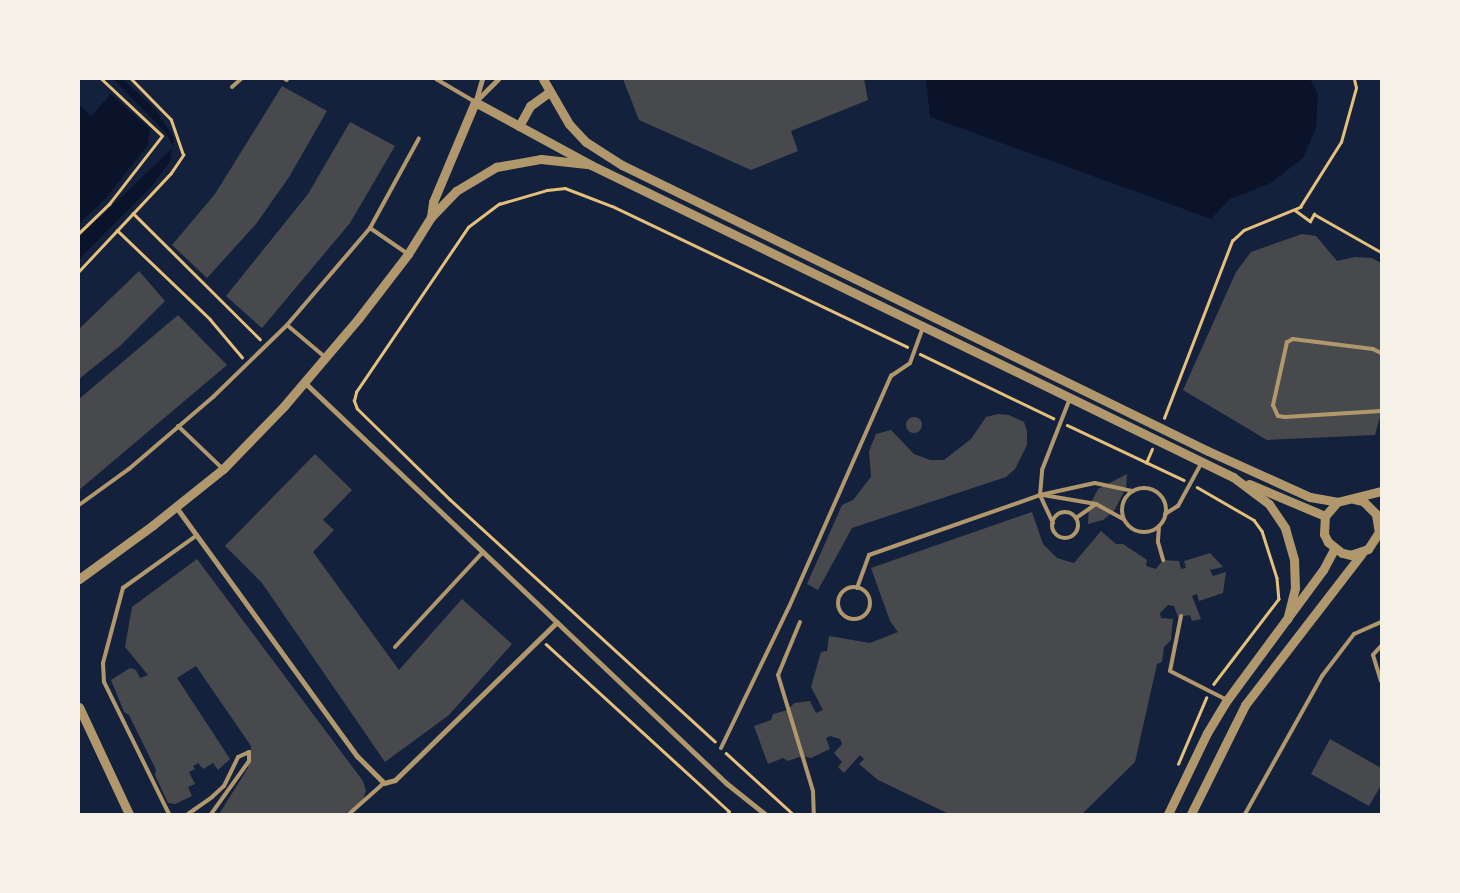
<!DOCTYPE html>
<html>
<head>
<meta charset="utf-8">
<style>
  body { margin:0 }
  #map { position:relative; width:1460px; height:893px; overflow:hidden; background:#14213d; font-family:"Source Sans 3",sans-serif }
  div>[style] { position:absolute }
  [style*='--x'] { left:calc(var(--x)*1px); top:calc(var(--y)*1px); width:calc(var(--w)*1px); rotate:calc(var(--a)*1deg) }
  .water>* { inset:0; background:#0b132b }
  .pier>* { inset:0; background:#14213d }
  .building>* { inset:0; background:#48494c }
  .round { border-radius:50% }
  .path>* { height:2.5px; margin:-1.25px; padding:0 1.25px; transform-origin:1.25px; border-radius:1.25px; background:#e5c07b }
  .service>* { height:4px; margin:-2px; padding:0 2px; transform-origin:2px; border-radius:2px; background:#b1986c }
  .service>.ring { margin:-2px; padding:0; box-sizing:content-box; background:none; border:4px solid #b1986c; border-radius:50% }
  .minor>* { height:5px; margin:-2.5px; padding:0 2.5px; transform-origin:2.5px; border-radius:2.5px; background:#b1986c }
  .tertiary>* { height:9px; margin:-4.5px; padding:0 4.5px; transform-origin:4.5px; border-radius:4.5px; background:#b1986c }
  span { translate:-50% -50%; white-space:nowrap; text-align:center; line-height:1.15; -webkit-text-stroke:4px #f6f1e7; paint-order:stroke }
  .frame { position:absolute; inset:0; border:80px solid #f6f1e7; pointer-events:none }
</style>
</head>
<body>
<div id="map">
  <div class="water">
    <div style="clip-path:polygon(79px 79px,123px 79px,157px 111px,174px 138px,170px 161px,152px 186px,79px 259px)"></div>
    <div style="clip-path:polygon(926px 79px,1310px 79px,1318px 94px,1316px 128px,1303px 158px,1271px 183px,1230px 199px,1211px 219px,930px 117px)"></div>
  </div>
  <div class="pier">
    <div style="clip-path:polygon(79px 79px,113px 79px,165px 132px,174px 147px,79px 237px,79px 224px,106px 198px,148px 145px,150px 129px,111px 94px,91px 116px,79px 104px)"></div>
  </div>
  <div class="building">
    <div style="clip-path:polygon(623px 79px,864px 79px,868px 100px,791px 131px,798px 151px,751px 170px,639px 120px)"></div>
    <div style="clip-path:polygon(282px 86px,327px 111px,289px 177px,256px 224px,207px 278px,172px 245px,215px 194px)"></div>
    <div style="clip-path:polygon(350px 122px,395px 146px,350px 223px,262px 328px,226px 296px,308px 194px)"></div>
    <div style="clip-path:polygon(1302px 234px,1316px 236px,1337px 261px,1355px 257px,1372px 258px,1381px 263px,1381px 413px,1375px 435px,1267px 440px,1183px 390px,1236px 272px,1251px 252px)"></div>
    <div style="clip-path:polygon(139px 271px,165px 301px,120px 346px,79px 379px,79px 329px)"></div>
    <div style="clip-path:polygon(178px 315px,227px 365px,79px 490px,79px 399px)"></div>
    <div style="clip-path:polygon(998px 414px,1009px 415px,1024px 422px,1027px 431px,1027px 445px,1015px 469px,1006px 477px,852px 528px,818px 590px,807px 584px,842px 505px,853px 500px,871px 477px,869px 451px,876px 434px,891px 430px,914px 454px,930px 460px,944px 460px,971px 439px,986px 417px)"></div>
    <div class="round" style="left:906px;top:417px;width:16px;height:16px"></div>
    <div style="clip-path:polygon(315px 454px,352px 490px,323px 520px,334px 530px,313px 552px,399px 670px,462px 599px,512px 644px,449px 715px,385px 762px,262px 583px,225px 546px)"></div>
    <div style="clip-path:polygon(1127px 474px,1126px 488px,1114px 511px,1103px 520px,1088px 524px,1089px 507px,1098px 489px)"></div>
    <div style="clip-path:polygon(1032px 512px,1043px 544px,1057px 558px,1074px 563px,1101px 531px,1116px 544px,1123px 544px,1147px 560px,1146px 566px,1156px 569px,1163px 560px,1179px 561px,1181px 569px,1186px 568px,1184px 561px,1210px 553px,1223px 567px,1210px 570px,1213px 576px,1226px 572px,1223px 593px,1199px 601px,1197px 594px,1192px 596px,1201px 619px,1192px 621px,1190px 615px,1178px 617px,1174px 606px,1168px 605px,1160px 613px,1161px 618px,1173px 619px,1171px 640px,1164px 647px,1162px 662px,1157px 664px,1135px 762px,1082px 814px,949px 814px,878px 780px,859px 764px,864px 759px,860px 755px,844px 773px,838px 767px,842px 762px,834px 753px,842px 744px,840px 739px,830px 736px,826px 738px,830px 749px,811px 758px,802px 756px,788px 761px,783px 758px,768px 764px,754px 726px,771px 720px,773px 714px,788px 710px,794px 703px,810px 701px,816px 713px,823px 710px,811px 687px,821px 652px,827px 651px,829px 636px,870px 643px,898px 632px,890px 621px,871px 568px)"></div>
    <div style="clip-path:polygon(197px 559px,363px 781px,366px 791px,362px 802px,344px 814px,219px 814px,248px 768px,251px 746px,196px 666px,177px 678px,230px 759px,218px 770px,213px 763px,203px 769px,198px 763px,193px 766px,195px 769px,189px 772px,195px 784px,188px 787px,192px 796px,175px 804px,168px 803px,155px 775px,156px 770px,129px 715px,124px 712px,111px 680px,130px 668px,136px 670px,140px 678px,148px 675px,125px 647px,132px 607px)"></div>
    <div style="clip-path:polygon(1330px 739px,1381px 768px,1381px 785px,1369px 806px,1311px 774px)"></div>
  </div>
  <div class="path">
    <div style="--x:1295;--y:210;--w:19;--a:36"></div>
    <div style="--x:1310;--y:221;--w:8;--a:-60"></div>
    <div style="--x:1314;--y:214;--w:77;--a:29.6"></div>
    <div style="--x:133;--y:213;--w:179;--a:44.8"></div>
    <div style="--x:117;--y:230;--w:129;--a:43.7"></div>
    <div style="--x:210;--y:319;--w:50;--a:49.9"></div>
    <div style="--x:79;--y:233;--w:42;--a:-44"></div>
    <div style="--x:109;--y:204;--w:86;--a:-52.1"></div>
    <div style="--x:162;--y:136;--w:83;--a:-136.9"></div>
    <div style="--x:79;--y:271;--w:134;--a:-46.8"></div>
    <div style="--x:171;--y:173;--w:22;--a:-56"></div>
    <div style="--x:183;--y:155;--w:37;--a:-109"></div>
    <div style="--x:171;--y:120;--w:57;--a:-134.3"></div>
    <div style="--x:920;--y:354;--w:148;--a:25.7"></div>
    <div style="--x:1164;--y:418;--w:190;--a:-69"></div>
    <div style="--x:1232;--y:241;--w:16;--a:-43"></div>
    <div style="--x:1244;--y:230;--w:61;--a:-22.3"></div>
    <div style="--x:1300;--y:207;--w:77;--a:-57.8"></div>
    <div style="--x:1341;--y:142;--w:56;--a:-74.5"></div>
    <div style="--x:1356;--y:88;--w:9;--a:-103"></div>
    <div style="--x:1067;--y:425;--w:129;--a:25.2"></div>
    <div style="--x:1146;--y:463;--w:15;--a:-67"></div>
    <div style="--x:1197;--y:487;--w:66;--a:30.1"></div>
    <div style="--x:1254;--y:520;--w:14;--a:54"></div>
    <div style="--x:1262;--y:531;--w:49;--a:72.3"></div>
    <div style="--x:1277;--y:578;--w:21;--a:85"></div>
    <div style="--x:1279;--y:599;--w:107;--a:127.4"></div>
    <div style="--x:546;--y:644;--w:248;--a:42.4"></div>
    <div style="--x:729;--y:811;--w:3;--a:108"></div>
    <div style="--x:715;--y:742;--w:359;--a:-137.6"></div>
    <div style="--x:450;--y:500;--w:130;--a:-135.6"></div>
    <div style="--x:357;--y:409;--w:9;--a:-111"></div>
    <div style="--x:354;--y:401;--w:9;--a:-77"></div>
    <div style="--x:356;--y:392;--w:199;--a:-55.8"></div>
    <div style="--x:468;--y:227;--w:39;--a:-37"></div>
    <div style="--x:499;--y:204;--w:50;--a:-16.3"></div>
    <div style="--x:547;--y:190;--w:18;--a:-6"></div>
    <div style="--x:565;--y:188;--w:50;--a:21"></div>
    <div style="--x:612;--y:206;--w:327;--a:25.5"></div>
    <div style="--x:726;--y:753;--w:91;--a:42.3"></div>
    <div style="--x:1178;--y:764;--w:72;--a:-67"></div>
  </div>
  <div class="service">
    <div style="--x:285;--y:79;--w:2;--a:27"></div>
    <div style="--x:436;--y:79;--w:45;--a:30.5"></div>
    <div style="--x:232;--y:87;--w:12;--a:-42"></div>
    <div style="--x:370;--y:228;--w:46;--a:34.4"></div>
    <div style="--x:287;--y:325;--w:50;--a:40.1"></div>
    <div style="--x:1381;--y:353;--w:9;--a:-153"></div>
    <div style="--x:1373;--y:349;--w:81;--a:-172.9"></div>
    <div style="--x:1293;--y:339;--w:7;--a:153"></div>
    <div style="--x:1287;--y:342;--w:65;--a:102.5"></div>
    <div style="--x:1273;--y:405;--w:12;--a:66"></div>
    <div style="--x:1278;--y:416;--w:7;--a:8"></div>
    <div style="--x:1285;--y:417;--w:96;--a:-3.6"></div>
    <div style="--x:178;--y:426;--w:61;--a:43.7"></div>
    <div class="ring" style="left:1122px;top:488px;width:40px;height:40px"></div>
    <div style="--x:1043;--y:495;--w:54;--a:9.6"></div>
    <div style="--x:1096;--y:504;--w:31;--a:29"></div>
    <div style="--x:79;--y:505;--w:62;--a:-35.8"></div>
    <div style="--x:129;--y:469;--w:111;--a:-40.6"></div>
    <div style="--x:213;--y:397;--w:103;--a:-44.2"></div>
    <div style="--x:287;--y:325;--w:128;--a:-49.4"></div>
    <div style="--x:370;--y:228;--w:102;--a:-61.4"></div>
    <div class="ring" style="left:1052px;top:512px;width:22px;height:22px"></div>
    <div style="--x:1165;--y:514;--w:15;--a:-32"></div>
    <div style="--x:1178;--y:506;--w:50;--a:-61.4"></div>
    <div style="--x:1076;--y:518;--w:24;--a:-35"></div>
    <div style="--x:1053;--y:523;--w:31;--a:-115"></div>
    <div style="--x:1040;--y:495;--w:25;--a:-85"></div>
    <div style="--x:1042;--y:470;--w:77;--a:-68.7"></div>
    <div style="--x:1159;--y:526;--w:16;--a:94"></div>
    <div style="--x:1158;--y:542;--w:19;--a:74"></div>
    <div class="ring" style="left:838px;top:587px;width:28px;height:28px"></div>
    <div style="--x:857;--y:588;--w:35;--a:-70"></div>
    <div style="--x:869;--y:555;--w:181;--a:-19.3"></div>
    <div style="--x:1040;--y:495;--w:56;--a:-12.3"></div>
    <div style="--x:1095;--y:483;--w:39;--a:12"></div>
    <div style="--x:1181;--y:616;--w:56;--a:101.3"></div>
    <div style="--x:1170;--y:671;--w:64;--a:27"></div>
    <div style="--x:800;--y:622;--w:57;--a:112.5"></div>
    <div style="--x:778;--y:675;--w:121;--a:73.2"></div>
    <div style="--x:813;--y:791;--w:23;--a:88"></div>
    <div style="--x:1381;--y:646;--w:12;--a:132"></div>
    <div style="--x:1373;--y:655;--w:27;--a:73"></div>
    <div style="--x:395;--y:647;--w:129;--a:-47.2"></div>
    <div style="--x:721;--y:748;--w:157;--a:-64.3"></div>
    <div style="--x:789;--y:607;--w:253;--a:-66.2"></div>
    <div style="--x:891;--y:376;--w:23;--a:-34"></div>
    <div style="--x:910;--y:363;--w:38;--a:-70"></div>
    <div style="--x:169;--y:814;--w:147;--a:-116.2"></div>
    <div style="--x:104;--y:682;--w:19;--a:-93"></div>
    <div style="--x:103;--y:663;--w:78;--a:-75.1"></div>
    <div style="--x:123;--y:588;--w:91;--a:-35.6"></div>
    <div style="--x:188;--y:814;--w:29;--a:-35"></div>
    <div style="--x:212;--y:797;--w:16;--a:-43"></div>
    <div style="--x:224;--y:786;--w:32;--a:-64"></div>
    <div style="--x:238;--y:757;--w:12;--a:-24"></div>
    <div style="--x:249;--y:752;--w:9;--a:90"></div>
    <div style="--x:249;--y:761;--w:65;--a:125.6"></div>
    <div style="--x:349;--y:814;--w:47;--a:-41.5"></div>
    <div style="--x:1245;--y:814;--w:158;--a:-60.8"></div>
    <div style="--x:1322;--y:676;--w:53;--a:-52.7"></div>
    <div style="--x:1354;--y:634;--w:30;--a:-24"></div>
  </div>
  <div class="minor">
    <div style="--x:476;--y:100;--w:22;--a:-74"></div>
    <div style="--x:475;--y:102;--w:33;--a:-45"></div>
    <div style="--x:303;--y:381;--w:584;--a:43.54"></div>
    <div style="--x:726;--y:783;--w:50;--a:38.5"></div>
    <div style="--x:176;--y:507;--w:308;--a:54"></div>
    <div style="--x:357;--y:756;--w:38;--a:45"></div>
    <div style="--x:384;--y:783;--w:11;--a:-15"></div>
    <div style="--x:395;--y:780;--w:226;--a:-44.3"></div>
  </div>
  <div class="tertiary">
    <div style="--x:543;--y:79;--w:52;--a:60"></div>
    <div style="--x:569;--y:124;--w:25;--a:47"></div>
    <div style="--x:586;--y:142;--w:43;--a:32.6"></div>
    <div style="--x:622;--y:165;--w:652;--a:26.01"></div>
    <div style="--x:1208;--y:451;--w:112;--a:24.3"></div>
    <div style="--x:1310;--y:497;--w:27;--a:10"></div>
    <div style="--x:519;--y:126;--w:23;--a:-61"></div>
    <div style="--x:530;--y:106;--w:24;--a:-36"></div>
    <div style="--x:431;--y:217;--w:36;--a:-46"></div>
    <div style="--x:456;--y:191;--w:47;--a:-31"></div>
    <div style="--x:496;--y:167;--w:46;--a:-10.1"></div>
    <div style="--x:541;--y:159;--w:46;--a:6.2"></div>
    <div style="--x:1249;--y:484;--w:82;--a:22.8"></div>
    <div style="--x:1354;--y:499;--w:9;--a:13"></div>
    <div style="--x:1363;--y:501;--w:18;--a:45"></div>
    <div style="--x:1376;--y:514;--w:18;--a:81"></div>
    <div style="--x:1379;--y:532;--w:20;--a:123"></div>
    <div style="--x:1368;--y:549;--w:18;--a:161"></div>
    <div style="--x:1351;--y:555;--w:9;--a:-167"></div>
    <div style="--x:1342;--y:553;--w:18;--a:-142"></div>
    <div style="--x:1328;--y:542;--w:9;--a:-117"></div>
    <div style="--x:1324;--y:534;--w:18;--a:-87"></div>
    <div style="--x:1325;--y:516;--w:18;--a:-49"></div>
    <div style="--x:1337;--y:502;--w:45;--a:-14"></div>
    <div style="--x:79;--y:579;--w:92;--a:-36.1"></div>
    <div style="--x:153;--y:525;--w:90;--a:-38.7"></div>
    <div style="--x:223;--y:469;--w:88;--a:-45.9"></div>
    <div style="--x:284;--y:406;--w:114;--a:-49.6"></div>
    <div style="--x:358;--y:319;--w:82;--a:-52.4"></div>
    <div style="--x:408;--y:254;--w:44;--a:-58.1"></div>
    <div style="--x:431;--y:217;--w:15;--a:-82"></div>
    <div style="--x:433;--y:202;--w:108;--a:-67.2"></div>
    <div style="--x:475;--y:102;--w:132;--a:28.5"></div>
    <div style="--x:591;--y:165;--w:714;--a:25.92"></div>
    <div style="--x:1233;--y:477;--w:45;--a:36.9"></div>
    <div style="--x:1269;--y:504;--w:29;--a:56"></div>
    <div style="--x:1285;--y:528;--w:33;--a:74"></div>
    <div style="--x:1294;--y:560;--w:28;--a:88"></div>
    <div style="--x:1295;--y:588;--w:32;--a:104"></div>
    <div style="--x:79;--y:707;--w:118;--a:65"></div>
    <div style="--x:1168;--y:814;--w:90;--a:-64.3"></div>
    <div style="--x:1207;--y:733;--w:39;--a:-59"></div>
    <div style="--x:1227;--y:700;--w:162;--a:-53.6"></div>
    <div style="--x:1323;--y:570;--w:24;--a:-62"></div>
    <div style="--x:1191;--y:814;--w:122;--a:-63.6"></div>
    <div style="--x:1245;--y:705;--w:192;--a:-52.4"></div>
  </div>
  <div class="frame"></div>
</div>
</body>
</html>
